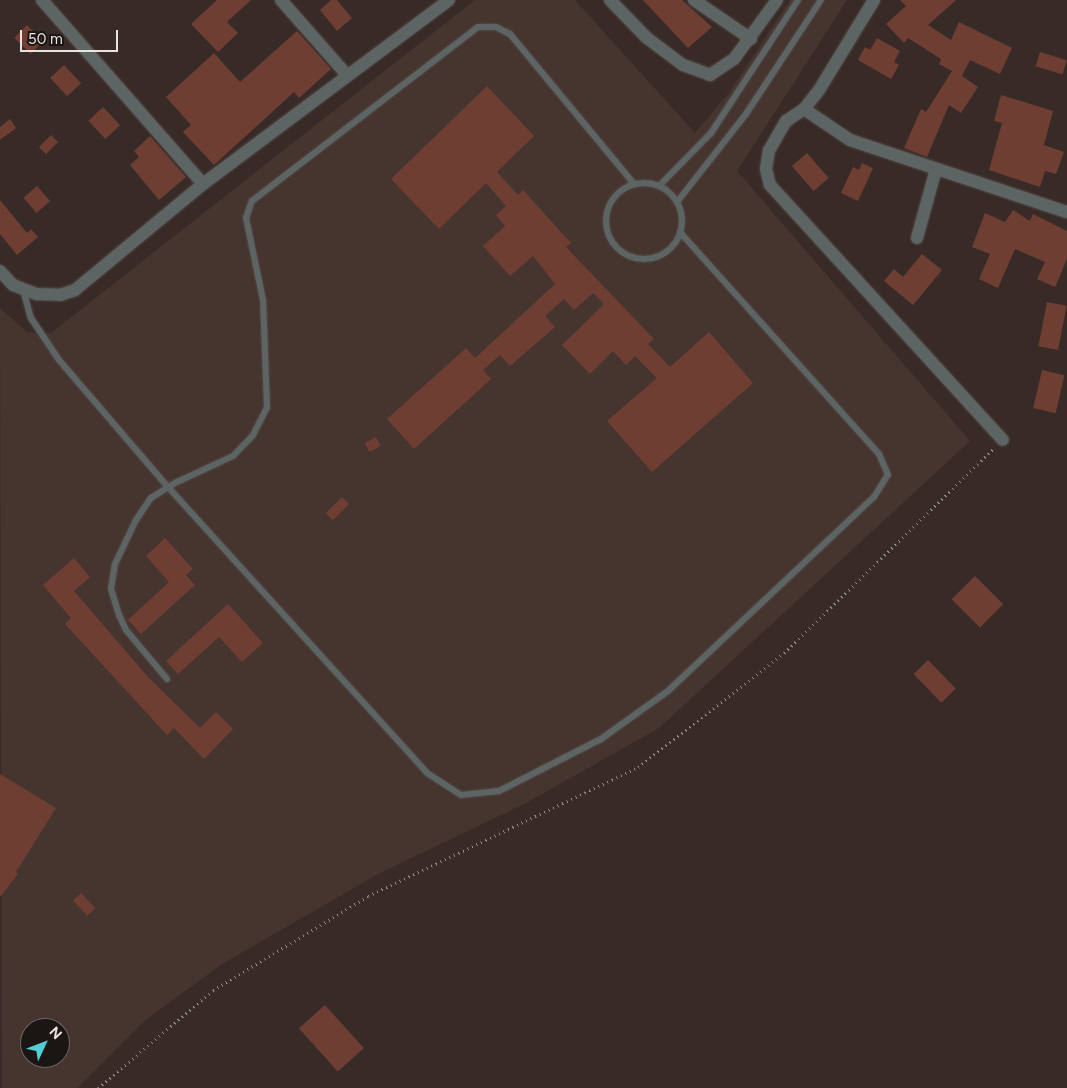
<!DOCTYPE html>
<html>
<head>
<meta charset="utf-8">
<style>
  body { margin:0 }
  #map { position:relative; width:1067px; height:1088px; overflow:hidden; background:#382b27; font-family:Figtree,sans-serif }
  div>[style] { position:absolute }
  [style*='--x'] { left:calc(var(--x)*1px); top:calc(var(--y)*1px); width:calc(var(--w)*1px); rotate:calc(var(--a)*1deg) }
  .built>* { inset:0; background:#46342f }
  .building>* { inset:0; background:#6f3e32; transform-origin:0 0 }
  .path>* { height:2.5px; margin-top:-1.25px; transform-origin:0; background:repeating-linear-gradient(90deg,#948986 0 1px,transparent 0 5px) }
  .roads { filter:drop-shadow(0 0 1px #544844) drop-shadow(0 0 1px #544844) }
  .lane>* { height:6px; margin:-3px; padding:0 3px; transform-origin:3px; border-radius:3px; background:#5c6464 }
  .lane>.ring { margin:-3px; padding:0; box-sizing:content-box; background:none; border:6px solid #5c6464; border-radius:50% }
  .street>* { height:12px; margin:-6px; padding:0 6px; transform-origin:6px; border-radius:6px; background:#5c6464 }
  span { translate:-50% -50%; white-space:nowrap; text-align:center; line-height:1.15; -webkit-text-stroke:4px #1b1513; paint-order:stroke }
  .north { position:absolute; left:20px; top:1018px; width:50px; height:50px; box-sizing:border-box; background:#1b1513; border:1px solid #6e6765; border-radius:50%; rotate:47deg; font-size:14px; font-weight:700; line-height:20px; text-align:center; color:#eae2df }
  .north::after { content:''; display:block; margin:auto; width:18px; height:22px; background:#52ccd6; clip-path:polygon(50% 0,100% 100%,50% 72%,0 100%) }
  .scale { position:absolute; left:20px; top:30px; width:98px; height:22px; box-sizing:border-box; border:2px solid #eae2df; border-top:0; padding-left:6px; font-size:15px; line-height:18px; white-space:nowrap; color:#eae2df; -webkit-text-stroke:4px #1b1513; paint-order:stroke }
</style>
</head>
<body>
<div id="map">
  <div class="built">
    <div style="clip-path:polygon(evenodd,475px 0,575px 0,695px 133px,728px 94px,790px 0,847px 0,737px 171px,970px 441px,659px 728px,528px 802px,380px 873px,222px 964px,143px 1022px,77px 1088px,2px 1088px,0 308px,27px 332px,51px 333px,475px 0,30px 1028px,60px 1028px,60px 1058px,30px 1058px,30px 1028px)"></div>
  </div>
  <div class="building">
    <div style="clip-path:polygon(217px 0,251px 0,227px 22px,238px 33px,218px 52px,191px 24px)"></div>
    <div style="clip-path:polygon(331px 0,337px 0,352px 18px,337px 31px,320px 10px)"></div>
    <div style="clip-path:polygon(643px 0,682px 0,712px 27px,688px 48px)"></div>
    <div style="clip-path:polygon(900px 0,956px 0,928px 25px,951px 40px,959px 22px,1012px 48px,1000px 74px,970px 60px,962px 76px,978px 87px,961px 113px,949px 105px,927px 157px,904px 148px,921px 109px,926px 112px,952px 71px,939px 64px,941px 59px,908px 38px,904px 43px,886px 24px,906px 6px)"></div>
    <div style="left:27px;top:25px;width:23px;height:18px;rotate:45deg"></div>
    <div style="clip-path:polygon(297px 31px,331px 69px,299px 98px,294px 92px,214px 165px,183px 132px,191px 125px,166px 97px,214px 53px,240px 82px)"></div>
    <div style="clip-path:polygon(877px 38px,900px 51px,894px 62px,899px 65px,891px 79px,858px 60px,865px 47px,870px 50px)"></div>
    <div style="left:1040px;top:52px;width:28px;height:15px;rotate:17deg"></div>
    <div style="left:64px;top:65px;width:25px;height:19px;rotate:47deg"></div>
    <div style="clip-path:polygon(487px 86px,534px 136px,497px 172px,518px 195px,523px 190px,571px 243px,566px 247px,654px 339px,648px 344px,670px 367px,709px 332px,753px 383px,652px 472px,607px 421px,657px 378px,635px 356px,626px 365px,613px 351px,590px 374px,562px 345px,604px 304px,593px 293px,574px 310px,564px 299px,545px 316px,555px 327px,510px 366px,500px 355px,483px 370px,491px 379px,414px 449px,387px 419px,466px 348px,475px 358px,555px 284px,533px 256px,510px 276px,483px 246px,505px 226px,496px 215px,506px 206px,486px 183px,439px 229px,391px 179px)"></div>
    <div style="clip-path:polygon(1001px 95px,1053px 111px,1044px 145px,1064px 152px,1056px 174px,1045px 171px,1040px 187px,989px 170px,1002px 123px,994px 121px)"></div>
    <div style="left:103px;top:107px;width:25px;height:20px;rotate:47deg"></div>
    <div style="clip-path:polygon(10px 119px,16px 128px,0 140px,0 127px)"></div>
    <div style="left:51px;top:135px;width:10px;height:17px;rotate:45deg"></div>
    <div style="clip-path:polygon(150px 136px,186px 177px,159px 200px,130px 165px,139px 157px,134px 151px)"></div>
    <div style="left:807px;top:153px;width:33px;height:20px;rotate:49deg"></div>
    <div style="clip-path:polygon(862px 163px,873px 168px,858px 201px,841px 193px,853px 167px,859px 170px)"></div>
    <div style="left:37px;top:186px;width:20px;height:18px;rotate:49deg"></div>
    <div style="clip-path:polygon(0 200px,27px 233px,31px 229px,38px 237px,17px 255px,0 234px)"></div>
    <div style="clip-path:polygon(1013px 210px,1030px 221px,1033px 214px,1067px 231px,1067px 259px,1055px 287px,1037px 279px,1045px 262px,1015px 249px,998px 288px,979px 279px,990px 254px,972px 247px,985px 213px,1005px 222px)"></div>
    <div style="clip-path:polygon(922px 254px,942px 270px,913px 305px,884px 281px,894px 269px,903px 277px)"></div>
    <div style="left:1047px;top:302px;width:20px;height:45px;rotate:11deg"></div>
    <div style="left:1042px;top:370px;width:23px;height:39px;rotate:13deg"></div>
    <div style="left:376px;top:437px;width:10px;height:13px;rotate:61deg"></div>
    <div style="left:342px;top:497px;width:10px;height:23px;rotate:45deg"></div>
    <div style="clip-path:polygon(165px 538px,193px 569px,186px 575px,195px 585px,141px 634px,128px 620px,169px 582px,146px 556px)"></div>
    <div style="clip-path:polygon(74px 558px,90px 577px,74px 591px,148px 677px,200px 728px,216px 712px,233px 729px,204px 759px,174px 728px,167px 735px,65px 624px,71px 618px,43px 585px)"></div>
    <div style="left:975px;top:576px;width:40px;height:33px;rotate:45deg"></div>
    <div style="clip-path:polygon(228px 604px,263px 643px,242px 662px,219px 637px,178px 674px,166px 661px)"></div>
    <div style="left:928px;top:660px;width:40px;height:20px;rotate:46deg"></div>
    <div style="clip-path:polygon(0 774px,56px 808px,16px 872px,18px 874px,0 897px)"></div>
    <div style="left:81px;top:893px;width:21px;height:11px;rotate:47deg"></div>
    <div style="left:325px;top:1005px;width:58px;height:35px;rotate:48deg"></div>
  </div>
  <div class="path">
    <div style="--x:98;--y:1088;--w:151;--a:-40.4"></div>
    <div style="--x:213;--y:990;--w:181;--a:-31.2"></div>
    <div style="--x:368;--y:896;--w:299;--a:-25.5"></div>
    <div style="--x:638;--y:767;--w:185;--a:-38"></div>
    <div style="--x:784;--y:653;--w:293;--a:-44.3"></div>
  </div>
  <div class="roads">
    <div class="lane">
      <div class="ring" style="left:606px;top:183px;width:70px;height:70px"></div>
      <div style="--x:659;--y:186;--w:74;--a:-45.5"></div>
      <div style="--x:711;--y:133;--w:159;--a:-56.8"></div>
      <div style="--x:677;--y:202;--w:112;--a:-51.9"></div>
      <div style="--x:746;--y:114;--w:136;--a:-56.7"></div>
      <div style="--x:23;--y:289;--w:30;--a:75"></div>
      <div style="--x:31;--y:318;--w:50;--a:56.3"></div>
      <div style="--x:59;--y:360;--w:167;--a:49.4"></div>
      <div style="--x:168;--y:487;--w:386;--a:47.8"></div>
      <div style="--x:427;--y:773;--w:40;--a:32.9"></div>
      <div style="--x:461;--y:795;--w:38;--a:-6"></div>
      <div style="--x:499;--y:791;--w:114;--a:-27"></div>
      <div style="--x:601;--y:739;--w:82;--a:-35.6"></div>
      <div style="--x:668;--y:691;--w:283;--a:-43.3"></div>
      <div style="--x:874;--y:497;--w:26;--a:-58"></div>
      <div style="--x:888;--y:475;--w:23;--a:-113"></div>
      <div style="--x:879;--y:454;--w:298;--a:-131.9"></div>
      <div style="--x:167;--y:679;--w:64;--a:-129.9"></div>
      <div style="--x:126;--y:630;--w:17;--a:-115"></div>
      <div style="--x:119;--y:615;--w:27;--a:-107"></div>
      <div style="--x:111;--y:589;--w:25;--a:-81"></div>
      <div style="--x:115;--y:564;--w:49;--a:-64.5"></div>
      <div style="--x:136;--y:520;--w:27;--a:-56"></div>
      <div style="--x:151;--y:498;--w:31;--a:-32"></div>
      <div style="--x:177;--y:482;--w:62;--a:-24.9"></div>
      <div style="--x:233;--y:456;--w:29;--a:-46"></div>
      <div style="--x:253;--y:435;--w:31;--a:-63"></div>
      <div style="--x:267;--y:407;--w:107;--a:-92.1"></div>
      <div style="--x:263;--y:300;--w:84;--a:-101.7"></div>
      <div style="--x:246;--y:218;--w:18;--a:-71"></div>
      <div style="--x:252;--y:201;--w:285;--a:-37.6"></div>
      <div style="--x:478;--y:27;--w:18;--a:0"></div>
      <div style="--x:496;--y:27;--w:16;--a:27"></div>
      <div style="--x:510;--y:34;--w:195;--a:50.4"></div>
    </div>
    <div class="street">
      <div style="--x:42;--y:0;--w:244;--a:48.8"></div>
      <div style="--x:281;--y:0;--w:100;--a:48.7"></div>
      <div style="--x:610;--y:0;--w:53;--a:45.8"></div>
      <div style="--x:647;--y:38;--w:45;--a:36.9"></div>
      <div style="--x:683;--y:65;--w:29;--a:20"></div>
      <div style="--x:710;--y:75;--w:29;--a:-34"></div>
      <div style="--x:734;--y:59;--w:73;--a:-53.9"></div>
      <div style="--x:694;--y:0;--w:69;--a:34.4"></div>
      <div style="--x:874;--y:0;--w:105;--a:121.4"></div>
      <div style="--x:819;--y:90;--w:24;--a:128"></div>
      <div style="--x:804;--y:109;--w:22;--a:146"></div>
      <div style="--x:786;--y:121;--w:34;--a:120"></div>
      <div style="--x:769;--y:150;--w:19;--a:99"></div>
      <div style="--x:766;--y:169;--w:16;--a:76"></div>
      <div style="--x:770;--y:185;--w:345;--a:47.6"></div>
      <div style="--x:804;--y:109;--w:55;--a:34"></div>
      <div style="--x:850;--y:140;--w:229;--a:18.4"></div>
      <div style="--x:917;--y:238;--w:72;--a:-74.6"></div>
      <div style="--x:0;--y:271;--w:19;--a:47"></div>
      <div style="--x:13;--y:285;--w:26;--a:21"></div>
      <div style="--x:37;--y:294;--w:23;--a:2"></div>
      <div style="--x:60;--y:295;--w:16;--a:-18"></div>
      <div style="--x:75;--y:290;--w:166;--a:-39.6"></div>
      <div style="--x:203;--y:184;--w:307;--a:-36.8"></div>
    </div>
  </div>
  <div class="north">N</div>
  <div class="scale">50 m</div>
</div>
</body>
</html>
